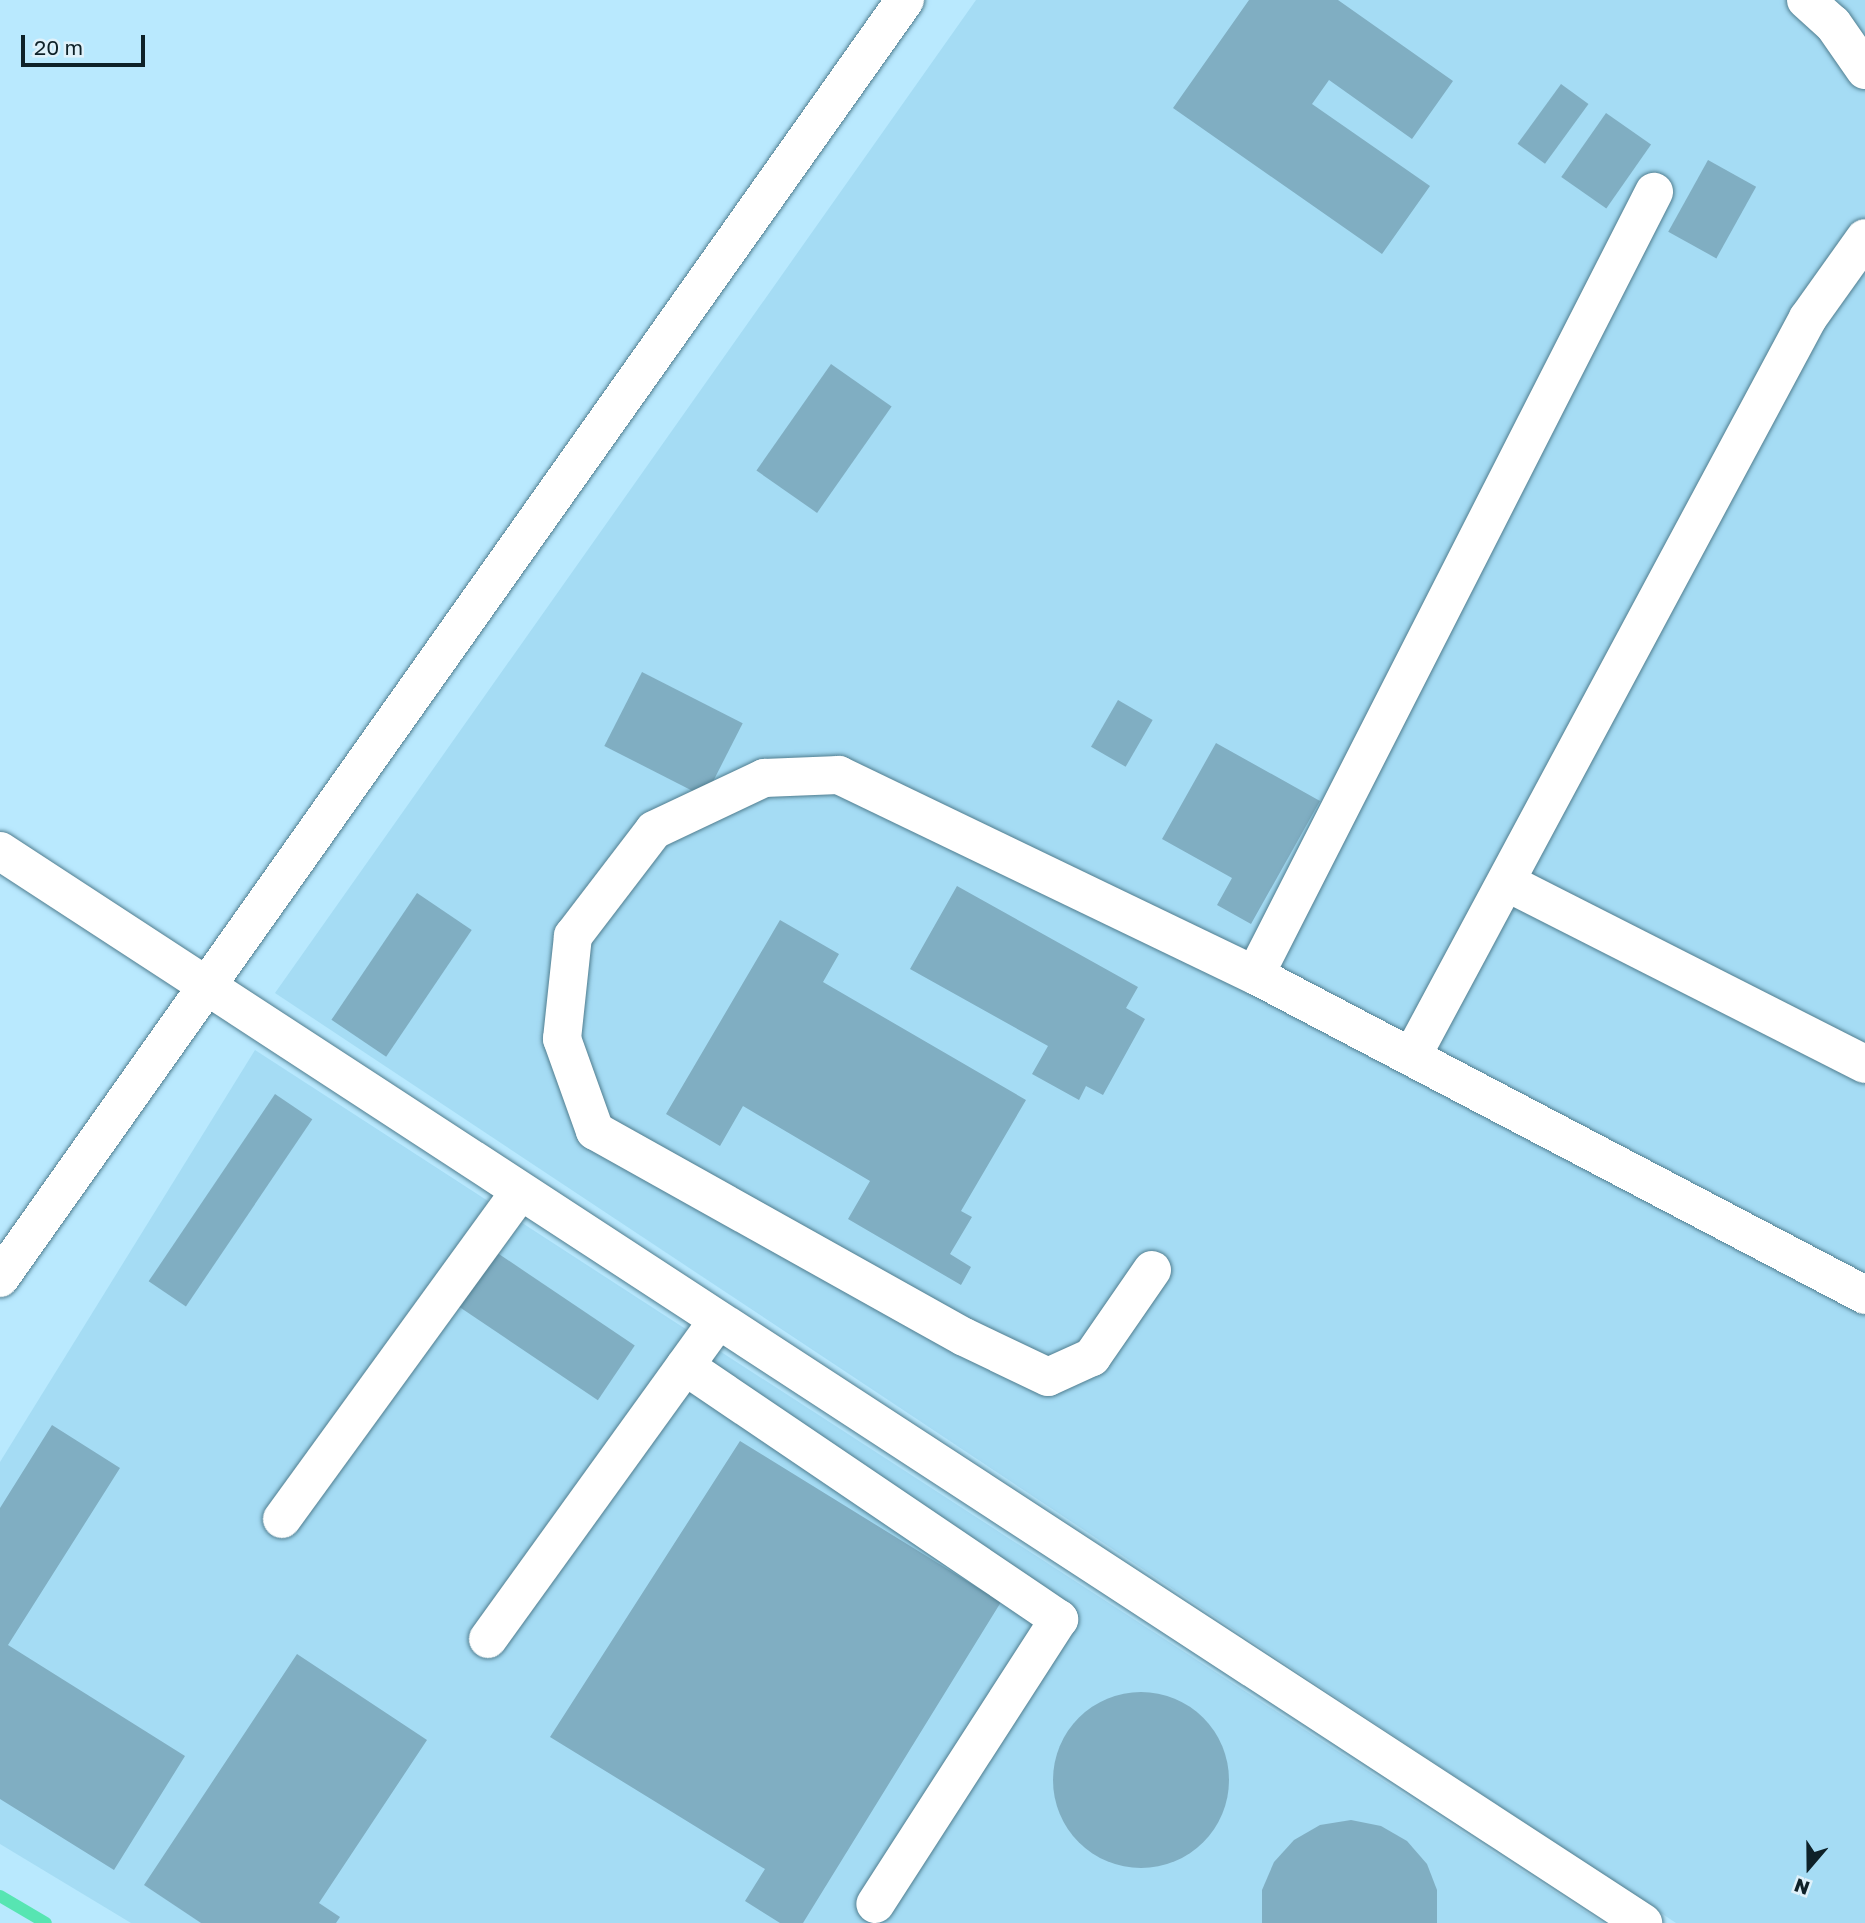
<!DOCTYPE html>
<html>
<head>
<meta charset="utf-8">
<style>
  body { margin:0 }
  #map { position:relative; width:1865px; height:1923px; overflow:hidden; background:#b9e9fe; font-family:"Golos Text",sans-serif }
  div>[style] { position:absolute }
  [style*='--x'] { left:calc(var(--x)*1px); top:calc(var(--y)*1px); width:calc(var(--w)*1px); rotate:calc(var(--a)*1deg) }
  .built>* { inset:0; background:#a5dcf4 }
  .stream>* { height:12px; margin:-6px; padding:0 6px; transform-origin:6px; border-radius:6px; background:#57e5b2 }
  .building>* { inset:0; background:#80aec2; transform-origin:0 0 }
  .round { border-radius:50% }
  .roads { filter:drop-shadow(0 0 2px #507d8f) drop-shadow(0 0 2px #507d8f) }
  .minor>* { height:38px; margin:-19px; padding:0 19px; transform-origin:19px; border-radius:19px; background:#fff }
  span { translate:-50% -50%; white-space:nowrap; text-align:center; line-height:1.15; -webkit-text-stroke:7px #dff1fa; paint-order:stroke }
  .north { position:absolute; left:1774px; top:1832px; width:70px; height:70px; -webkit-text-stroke:5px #dff1fa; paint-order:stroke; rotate:200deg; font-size:19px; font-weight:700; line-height:28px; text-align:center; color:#0e2128 }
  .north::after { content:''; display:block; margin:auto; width:24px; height:32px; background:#0e2128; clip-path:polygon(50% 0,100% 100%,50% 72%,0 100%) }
  .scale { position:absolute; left:21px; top:35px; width:124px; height:32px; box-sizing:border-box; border:4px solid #0e2128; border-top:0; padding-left:9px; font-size:21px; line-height:24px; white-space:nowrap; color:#0e2128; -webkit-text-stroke:5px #dff1fa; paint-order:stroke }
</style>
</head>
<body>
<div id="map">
  <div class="built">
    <div style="clip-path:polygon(976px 0,1865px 0,1865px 1923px,1676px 1923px,275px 993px)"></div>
    <div style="clip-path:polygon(255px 1050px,1603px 1923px,131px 1923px,0 1844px,0 1462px)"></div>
  </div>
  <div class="stream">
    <div style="--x:0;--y:1896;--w:53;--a:30.4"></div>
  </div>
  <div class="building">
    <div style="clip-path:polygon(1249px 0,1338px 0,1453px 81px,1412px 139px,1329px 80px,1312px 104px,1430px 186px,1382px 254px,1173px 108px)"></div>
    <div style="left:1561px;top:84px;width:34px;height:74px;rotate:36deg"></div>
    <div style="left:1606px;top:113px;width:55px;height:78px;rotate:35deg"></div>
    <div style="left:1708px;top:160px;width:55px;height:82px;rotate:29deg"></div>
    <div style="left:831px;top:364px;width:74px;height:130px;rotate:35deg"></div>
    <div style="left:642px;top:672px;width:113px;height:83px;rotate:27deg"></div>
    <div style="left:1118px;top:700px;width:40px;height:54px;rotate:30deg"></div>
    <div style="clip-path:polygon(1216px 743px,1320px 801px,1251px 924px,1217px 905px,1232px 878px,1162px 839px)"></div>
    <div style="clip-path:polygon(957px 886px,1138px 987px,1126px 1008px,1145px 1019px,1103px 1095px,1086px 1086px,1079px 1100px,1032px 1074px,1048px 1046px,910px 969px)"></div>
    <div style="left:417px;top:893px;width:66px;height:153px;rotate:34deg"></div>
    <div style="clip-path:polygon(780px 920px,839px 954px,823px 982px,1026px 1100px,961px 1211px,972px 1217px,950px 1254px,971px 1267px,961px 1285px,848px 1219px,870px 1181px,743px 1106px,720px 1146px,666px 1114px)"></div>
    <div style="left:275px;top:1094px;width:45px;height:226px;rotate:34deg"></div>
    <div style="left:493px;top:1250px;width:171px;height:66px;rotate:34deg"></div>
    <div style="clip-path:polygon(52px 1425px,120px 1468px,8px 1645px,185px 1756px,114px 1870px,0 1799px,0 1508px)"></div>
    <div style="clip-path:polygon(740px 1441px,1001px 1602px,803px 1923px,780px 1923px,745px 1901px,765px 1869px,550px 1737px)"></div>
    <div style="clip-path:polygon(297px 1654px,427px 1740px,319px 1903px,340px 1917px,336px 1923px,201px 1923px,144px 1885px)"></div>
    <div class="round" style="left:1053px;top:1692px;width:176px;height:176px"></div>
    <div style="clip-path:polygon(1351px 1820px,1381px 1826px,1407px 1841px,1427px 1864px,1437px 1890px,1437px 1923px,1262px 1923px,1262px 1890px,1274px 1862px,1294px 1840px,1320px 1825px)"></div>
  </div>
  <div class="roads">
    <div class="minor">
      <div style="--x:1806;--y:0;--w:36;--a:42"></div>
      <div style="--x:1833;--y:24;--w:56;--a:55.2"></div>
      <div style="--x:0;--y:851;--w:1962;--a:33.12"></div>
      <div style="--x:1508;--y:883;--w:400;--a:26.9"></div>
      <div style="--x:1255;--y:975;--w:879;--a:-63"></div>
      <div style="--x:1412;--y:1056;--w:838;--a:-61.78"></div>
      <div style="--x:1808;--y:318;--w:98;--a:-54.5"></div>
      <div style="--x:1152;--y:1270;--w:106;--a:124.6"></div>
      <div style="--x:1092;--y:1357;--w:48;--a:155.6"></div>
      <div style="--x:1048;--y:1377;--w:93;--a:-154.5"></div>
      <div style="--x:964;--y:1337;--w:423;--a:-150.8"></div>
      <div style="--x:595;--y:1131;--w:98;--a:-109.7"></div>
      <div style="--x:562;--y:1039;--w:104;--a:-83.9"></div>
      <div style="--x:573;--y:936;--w:133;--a:-52.6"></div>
      <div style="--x:654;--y:830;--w:122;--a:-25.3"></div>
      <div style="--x:764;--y:778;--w:75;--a:-2.3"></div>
      <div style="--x:839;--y:775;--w:462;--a:25.7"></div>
      <div style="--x:1255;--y:975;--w:689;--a:27.68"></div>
      <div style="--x:0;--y:1278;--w:1566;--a:-54.7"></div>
      <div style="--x:685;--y:1366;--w:452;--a:34.1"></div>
      <div style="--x:1059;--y:1619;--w:339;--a:122.8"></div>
      <div style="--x:282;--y:1519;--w:404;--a:-54"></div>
      <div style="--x:488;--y:1639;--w:393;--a:-54.2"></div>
    </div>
  </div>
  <div class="north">N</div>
  <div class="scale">20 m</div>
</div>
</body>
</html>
